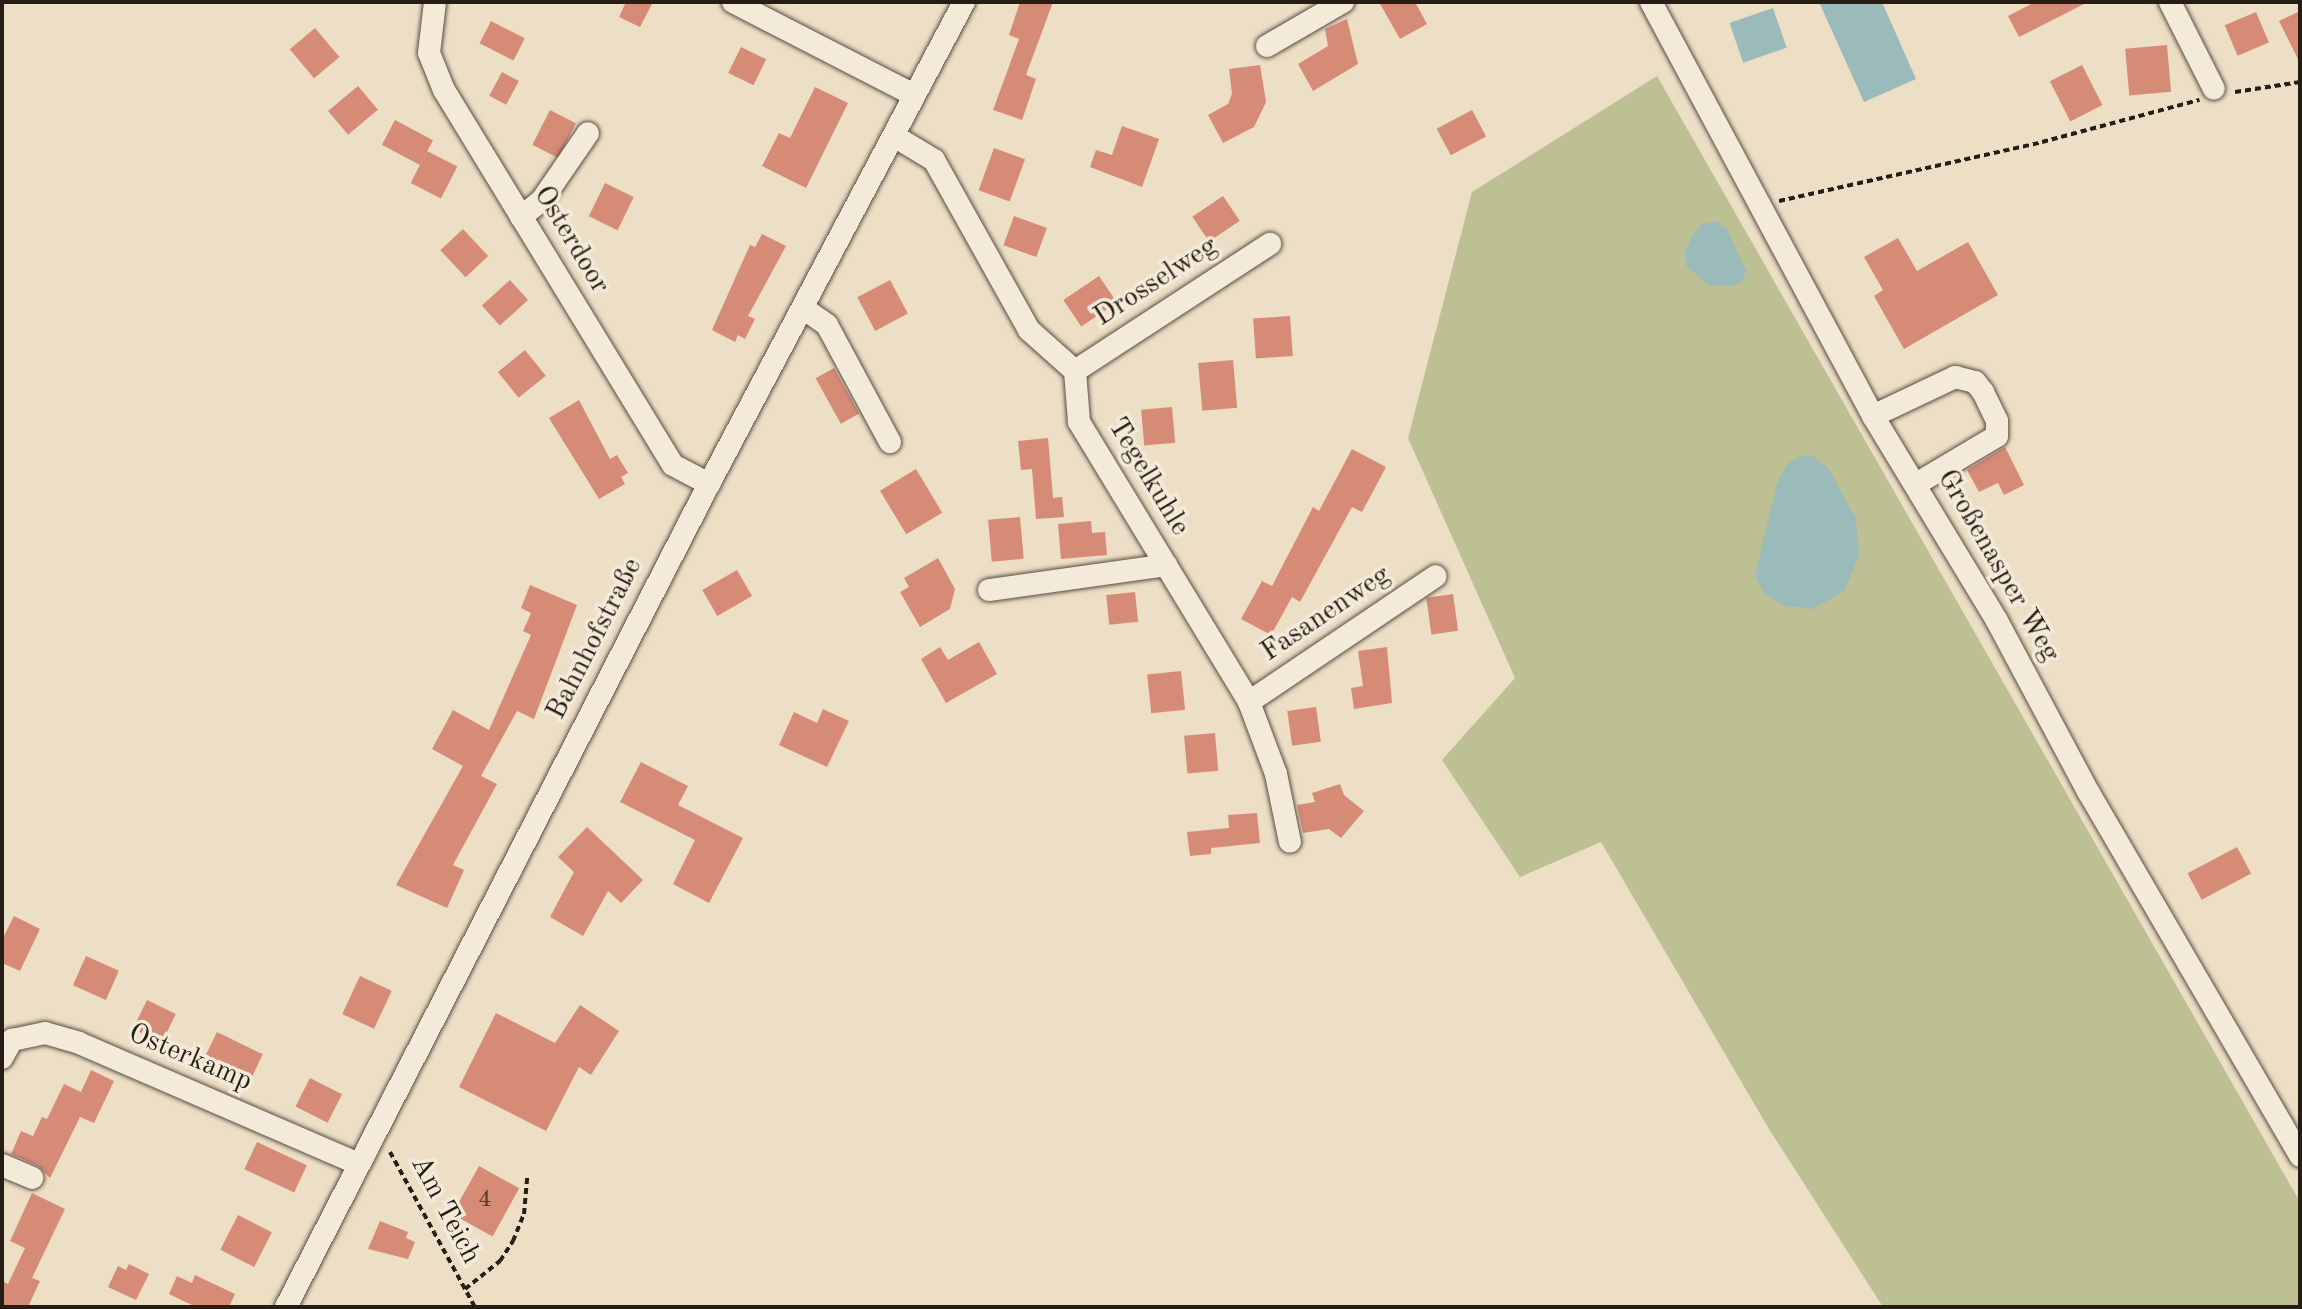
<!DOCTYPE html>
<html>
<head>
<meta charset="utf-8">
<style>
  body { margin:0 }
  #map { position:relative; width:2302px; height:1309px; overflow:hidden; background:#eddec6; font-family:"Old Standard TT",serif }
  div>[style] { position:absolute }
  [style*='--x'] { left:calc(var(--x)*1px); top:calc(var(--y)*1px); width:calc(var(--w)*1px); rotate:calc(var(--a)*1deg) }
  .green>* { inset:0; background:#bdc092 }
  .water>* { inset:0; background:#9abbb9; transform-origin:0 0 }
  .building>* { inset:0; background:#d68b77; transform-origin:0 0 }
  .path>* { height:4px; margin-top:-2px; transform-origin:0; background:repeating-linear-gradient(90deg,#261d14 0 6px,transparent 0 10px) }
  .roads { filter:drop-shadow(0 0 2px #584d40) drop-shadow(0 0 2px #584d40) }
  .minor>* { height:22px; margin:-11px; padding:0 11px; transform-origin:11px; border-radius:11px; background:#f3eada }
  span { translate:-50% -50%; white-space:nowrap; text-align:center; line-height:1.15; -webkit-text-stroke:7px #f3eada; paint-order:stroke }
  .number-label { font-size:24px; color:#52382d }
  .number-label span { -webkit-text-stroke-width:0 }
  .street-label { font-size:28px; color:#261d14 }
  .frame { position:absolute; inset:0; border:4px solid #261d14; pointer-events:none }
</style>
</head>
<body>
<div id="map">
  <div class="green">
    <div style="clip-path:polygon(1657px 76px,2300px 1202px,2300px 1307px,1883px 1307px,1769px 1129px,1601px 842px,1520px 877px,1442px 760px,1515px 678px,1408px 438px,1472px 192px)"></div>
  </div>
  <div class="water">
    <div style="clip-path:polygon(1819px 2px,1882px 2px,1916px 79px,1864px 102px)"></div>
    <div style="left:1773px;top:8px;width:42px;height:46px;rotate:71deg"></div>
    <div style="clip-path:polygon(1716px 221px,1727px 229px,1746px 270px,1743px 281px,1733px 286px,1710px 286px,1687px 267px,1685px 251px,1692px 236px,1702px 224px)"></div>
    <div style="clip-path:polygon(1800px 456px,1813px 456px,1829px 469px,1856px 519px,1859px 556px,1844px 591px,1813px 609px,1785px 606px,1765px 594px,1755px 576px,1777px 483px,1788px 463px)"></div>
  </div>
  <div class="building">
    <div style="clip-path:polygon(626px 2px,653px 2px,640px 27px,619px 17px)"></div>
    <div style="clip-path:polygon(1020px 2px,1053px 2px,1026px 75px,1036px 79px,1022px 120px,993px 110px,1019px 39px,1009px 35px)"></div>
    <div style="clip-path:polygon(1379px 2px,1415px 2px,1427px 24px,1400px 39px)"></div>
    <div style="clip-path:polygon(2035px 2px,2088px 2px,2019px 37px,2008px 16px)"></div>
    <div style="clip-path:polygon(2300px 11px,2300px 63px,2279px 21px)"></div>
    <div style="left:2256px;top:12px;width:33px;height:34px;rotate:67deg"></div>
    <div style="clip-path:polygon(1347px 19px,1358px 64px,1313px 91px,1298px 64px,1328px 46px,1325px 29px)"></div>
    <div style="left:491px;top:21px;width:38px;height:25px;rotate:27deg"></div>
    <div style="left:315px;top:28px;width:38px;height:33px;rotate:50deg"></div>
    <div style="left:2167px;top:45px;width:47px;height:42px;rotate:85deg"></div>
    <div style="left:741px;top:47px;width:28px;height:29px;rotate:26deg"></div>
    <div style="clip-path:polygon(1260px 65px,1266px 102px,1254px 127px,1223px 143px,1208px 115px,1228px 104px,1232px 94px,1229px 69px)"></div>
    <div style="left:2082px;top:65px;width:45px;height:36px;rotate:63deg"></div>
    <div style="left:502px;top:72px;width:19px;height:27px;rotate:28deg"></div>
    <div style="left:358px;top:86px;width:31px;height:39px;rotate:50deg"></div>
    <div style="clip-path:polygon(815px 87px,848px 103px,806px 188px,762px 166px,779px 133px,790px 138px)"></div>
    <div style="left:550px;top:110px;width:29px;height:39px;rotate:27deg"></div>
    <div style="left:1472px;top:110px;width:30px;height:40px;rotate:62deg"></div>
    <div style="left:395px;top:120px;width:43px;height:28px;rotate:28deg"></div>
    <div style="clip-path:polygon(1122px 126px,1159px 139px,1142px 187px,1090px 167px,1096px 150px,1112px 155px)"></div>
    <div style="left:994px;top:148px;width:33px;height:45px;rotate:20deg"></div>
    <div style="left:427px;top:151px;width:34px;height:36px;rotate:27deg"></div>
    <div style="left:605px;top:183px;width:32px;height:37px;rotate:26deg"></div>
    <div style="left:1223px;top:196px;width:30px;height:37px;rotate:56deg"></div>
    <div style="left:1014px;top:216px;width:35px;height:31px;rotate:20deg"></div>
    <div style="left:463px;top:229px;width:37px;height:31px;rotate:47deg"></div>
    <div style="clip-path:polygon(762px 234px,786px 246px,748px 316px,755px 319px,745px 339px,738px 335px,735px 342px,712px 330px,750px 245px,755px 247px)"></div>
    <div style="clip-path:polygon(1898px 238px,1917px 271px,1968px 242px,1998px 295px,1904px 349px,1874px 296px,1883px 290px,1864px 257px)"></div>
    <div style="left:1099px;top:276px;width:32px;height:43px;rotate:56deg"></div>
    <div style="left:510px;top:280px;width:27px;height:38px;rotate:48deg"></div>
    <div style="left:890px;top:280px;width:38px;height:37px;rotate:62deg"></div>
    <div style="left:1290px;top:316px;width:40px;height:37px;rotate:86deg"></div>
    <div style="left:525px;top:350px;width:33px;height:35px;rotate:51deg"></div>
    <div style="left:1233px;top:360px;width:48px;height:35px;rotate:85deg"></div>
    <div style="left:834px;top:368px;width:52px;height:21px;rotate:61deg"></div>
    <div style="clip-path:polygon(579px 400px,610px 459px,617px 455px,628px 473px,621px 477px,625px 484px,599px 499px,549px 418px)"></div>
    <div style="left:1172px;top:407px;width:36px;height:31px;rotate:85deg"></div>
    <div style="clip-path:polygon(1048px 438px,1053px 498px,1062px 497px,1064px 517px,1036px 519px,1032px 469px,1021px 470px,1018px 441px)"></div>
    <div style="clip-path:polygon(2005px 447px,2024px 485px,2004px 495px,1998px 483px,1979px 492px,1967px 470px)"></div>
    <div style="clip-path:polygon(1352px 449px,1386px 467px,1362px 512px,1352px 507px,1300px 602px,1292px 597px,1271px 635px,1241px 619px,1262px 581px,1272px 586px,1313px 507px,1319px 511px)"></div>
    <div style="left:916px;top:469px;width:51px;height:42px;rotate:59deg"></div>
    <div style="left:1020px;top:517px;width:42px;height:32px;rotate:85deg"></div>
    <div style="clip-path:polygon(1091px 521px,1092px 533px,1105px 532px,1107px 555px,1061px 559px,1058px 524px)"></div>
    <div style="clip-path:polygon(938px 558px,955px 589px,950px 609px,920px 627px,900px 592px,909px 587px,904px 578px)"></div>
    <div style="left:737px;top:570px;width:30px;height:40px;rotate:60deg"></div>
    <div style="clip-path:polygon(530px 585px,577px 605px,534px 719px,517px 711px,481px 776px,497px 784px,453px 865px,464px 870px,447px 908px,396px 885px,463px 766px,432px 749px,453px 710px,489px 730px,531px 635px,523px 631px,531px 613px,521px 608px)"></div>
    <div style="left:1135px;top:592px;width:30px;height:29px;rotate:84deg"></div>
    <div style="left:1453px;top:594px;width:37px;height:27px;rotate:82deg"></div>
    <div style="clip-path:polygon(979px 642px,997px 674px,946px 703px,921px 659px,940px 647px,948px 660px)"></div>
    <div style="clip-path:polygon(1387px 647px,1392px 703px,1354px 709px,1351px 688px,1363px 686px,1358px 651px)"></div>
    <div style="left:1181px;top:671px;width:39px;height:34px;rotate:84deg"></div>
    <div style="left:1316px;top:707px;width:35px;height:29px;rotate:82deg"></div>
    <div style="clip-path:polygon(823px 709px,849px 721px,827px 767px,779px 745px,794px 712px,817px 723px)"></div>
    <div style="left:1215px;top:733px;width:38px;height:31px;rotate:85deg"></div>
    <div style="clip-path:polygon(641px 762px,688px 786px,678px 805px,743px 838px,709px 903px,673px 884px,695px 840px,620px 802px)"></div>
    <div style="clip-path:polygon(1340px 784px,1344px 795px,1364px 811px,1341px 838px,1329px 829px,1303px 833px,1297px 805px,1315px 802px,1312px 793px)"></div>
    <div style="clip-path:polygon(1257px 813px,1260px 843px,1211px 848px,1211px 854px,1190px 856px,1187px 832px,1229px 828px,1228px 815px)"></div>
    <div style="clip-path:polygon(587px 827px,643px 880px,621px 903px,608px 891px,583px 936px,550px 917px,574px 872px,558px 857px)"></div>
    <div style="left:2237px;top:847px;width:30px;height:56px;rotate:62deg"></div>
    <div style="clip-path:polygon(14px 916px,40px 929px,20px 971px,2px 963px,2px 940px)"></div>
    <div style="left:86px;top:956px;width:36px;height:32px;rotate:24deg"></div>
    <div style="left:360px;top:976px;width:35px;height:42px;rotate:25deg"></div>
    <div style="left:147px;top:1000px;width:32px;height:32px;rotate:26deg"></div>
    <div style="clip-path:polygon(580px 1005px,619px 1031px,591px 1075px,579px 1067px,546px 1131px,459px 1087px,496px 1013px,555px 1043px)"></div>
    <div style="left:217px;top:1032px;width:51px;height:34px;rotate:26deg"></div>
    <div style="clip-path:polygon(91px 1070px,114px 1081px,94px 1123px,80px 1117px,50px 1178px,38px 1166px,11px 1154px,21px 1131px,33px 1136px,42px 1117px,47px 1119px,64px 1084px,81px 1092px)"></div>
    <div style="left:310px;top:1078px;width:36px;height:32px;rotate:27deg"></div>
    <div style="left:257px;top:1142px;width:55px;height:30px;rotate:25deg"></div>
    <div style="left:479px;top:1166px;width:46px;height:55px;rotate:29deg"></div>
    <div style="clip-path:polygon(32px 1193px,65px 1209px,32px 1278px,40px 1281px,28px 1307px,2px 1307px,2px 1281px,8px 1284px,25px 1248px,10px 1241px)"></div>
    <div style="left:238px;top:1215px;width:38px;height:39px;rotate:27deg"></div>
    <div style="clip-path:polygon(380px 1221px,408px 1232px,406px 1238px,415px 1242px,408px 1259px,368px 1249px)"></div>
    <div style="clip-path:polygon(129px 1264px,149px 1274px,136px 1300px,108px 1287px,118px 1266px,126px 1270px)"></div>
    <div style="clip-path:polygon(195px 1275px,235px 1294px,229px 1307px,196px 1307px,169px 1294px,177px 1276px,192px 1283px)"></div>
  </div>
  <div class="path">
    <div style="--x:2235;--y:92;--w:66;--a:-8.7"></div>
    <div style="--x:1779;--y:201;--w:270;--a:-12.6"></div>
    <div style="--x:2042;--y:142;--w:163;--a:-15"></div>
    <div style="--x:390;--y:1152;--w:177;--a:61.3"></div>
    <div style="--x:465;--y:1289;--w:45;--a:-38.7"></div>
    <div style="--x:500;--y:1261;--w:24;--a:-57"></div>
    <div style="--x:513;--y:1241;--w:29;--a:-68"></div>
    <div style="--x:524;--y:1214;--w:38;--a:-85"></div>
  </div>
  <div class="roads">
    <div class="minor">
      <div style="--x:435;--y:2;--w:51;--a:96.7"></div>
      <div style="--x:429;--y:53;--w:40;--a:68"></div>
      <div style="--x:444;--y:90;--w:439;--a:58.6"></div>
      <div style="--x:673;--y:465;--w:41;--a:27.8"></div>
      <div style="--x:733;--y:2;--w:201;--a:27.2"></div>
      <div style="--x:1651;--y:2;--w:470;--a:61.8"></div>
      <div style="--x:1873;--y:416;--w:240;--a:58.8"></div>
      <div style="--x:1997;--y:621;--w:195;--a:61.9"></div>
      <div style="--x:2089;--y:793;--w:420;--a:59.8"></div>
      <div style="--x:2170;--y:2;--w:97;--a:63.2"></div>
      <div style="--x:1267;--y:46;--w:88;--a:-30.1"></div>
      <div style="--x:894;--y:136;--w:47;--a:31"></div>
      <div style="--x:934;--y:160;--w:195;--a:60.8"></div>
      <div style="--x:1029;--y:330;--w:62;--a:41.7"></div>
      <div style="--x:1075;--y:371;--w:51;--a:85.5"></div>
      <div style="--x:1079;--y:422;--w:328;--a:58.7"></div>
      <div style="--x:1249;--y:702;--w:77;--a:69.4"></div>
      <div style="--x:1276;--y:774;--w:69;--a:78.4"></div>
      <div style="--x:521;--y:217;--w:27;--a:-39"></div>
      <div style="--x:542;--y:200;--w:81;--a:-55.5"></div>
      <div style="--x:803;--y:308;--w:29;--a:35"></div>
      <div style="--x:827;--y:325;--w:133;--a:61.7"></div>
      <div style="--x:1075;--y:371;--w:233;--a:-33.1"></div>
      <div style="--x:1873;--y:416;--w:91;--a:-25.4"></div>
      <div style="--x:1955;--y:377;--w:21;--a:14"></div>
      <div style="--x:1975;--y:382;--w:13;--a:51"></div>
      <div style="--x:1983;--y:392;--w:32;--a:64"></div>
      <div style="--x:1997;--y:421;--w:15;--a:90"></div>
      <div style="--x:1997;--y:436;--w:94;--a:149.3"></div>
      <div style="--x:989;--y:590;--w:179;--a:-8"></div>
      <div style="--x:1249;--y:702;--w:225;--a:-34"></div>
      <div style="--x:2;--y:1058;--w:21;--a:-61"></div>
      <div style="--x:12;--y:1040;--w:34;--a:-12"></div>
      <div style="--x:45;--y:1033;--w:35;--a:16"></div>
      <div style="--x:79;--y:1043;--w:305;--a:23.4"></div>
      <div style="--x:2;--y:1165;--w:33;--a:23"></div>
      <div style="--x:286;--y:1307;--w:925;--a:-62.8"></div>
      <div style="--x:709;--y:484;--w:545;--a:-62.12"></div>
    </div>
  </div>
  <div class="number-label">
    <span style="left:485px;top:1201px">4</span>
  </div>
  <div class="street-label">
    <span style="left:571px;top:240px;rotate:59deg">Osterdoor</span>
    <span style="left:1156px;top:282px;rotate:-33deg">Drosselweg</span>
    <span style="left:1148px;top:477px;rotate:59deg">Tegelkuhle</span>
    <span style="left:1998px;top:566px;rotate:60deg">Großenasper Weg</span>
    <span style="left:1326px;top:614px;rotate:-34deg">Fasanenweg</span>
    <span style="left:595px;top:639px;rotate:-63deg">Bahnhofstraße</span>
    <span style="left:190px;top:1058px;rotate:23deg">Osterkamp</span>
    <span style="left:445px;top:1210px;rotate:62deg">Am Teich</span>
  </div>
  <div class="frame"></div>
</div>
</body>
</html>
